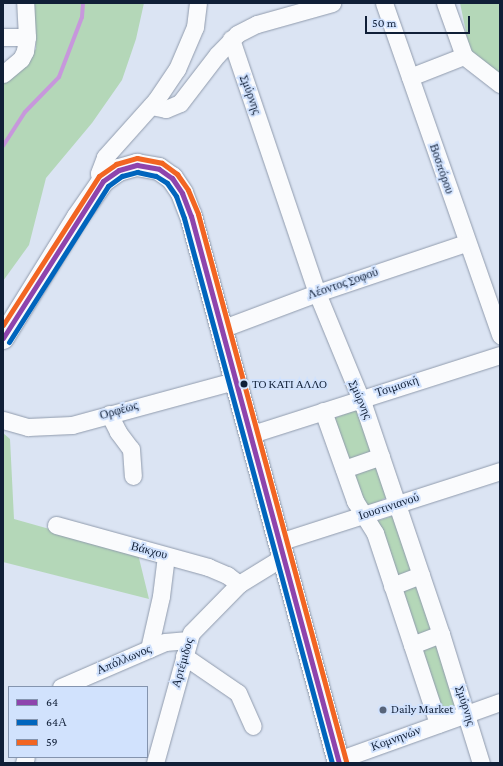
<!DOCTYPE html>
<html>
<head>
<meta charset="utf-8">
<style>
  body { margin:0 }
  #map { position:relative; width:503px; height:766px; overflow:hidden; background:#dbe4f3; font-family:"Crimson Pro",serif }
  div>[style] { position:absolute }
  [style*='--x'] { left:calc(var(--x)*1px); top:calc(var(--y)*1px); width:calc(var(--w)*1px); rotate:calc(var(--a)*1deg) }
  .green>* { inset:0; background:#b4d7b8; transform-origin:0 0 }
  .stream>* { height:4px; margin:-2px; padding:0 2px; transform-origin:2px; border-radius:2px; background:#c797dc }
  .roads { filter:drop-shadow(0 0 1px #909bad) drop-shadow(0 0 1px #909bad) }
  .minor>* { height:17px; margin:-8.5px; padding:0 8.5px; transform-origin:8.5px; border-radius:8.5px; background:#fafbfd }
  .secondary>* { height:22px; margin:-11px; padding:0 11px; transform-origin:11px; border-radius:11px; background:#fafbfd }
  .bus-1>* { height:5px; margin:-2.5px; padding:0 2.5px; transform-origin:2.5px; border-radius:2.5px; background:#8e44ad }
  .bus-2>* { height:5px; margin:-2.5px; padding:0 2.5px; transform-origin:2.5px; border-radius:2.5px; background:#0065bd }
  .bus-3>* { height:5px; margin:-2.5px; padding:0 2.5px; transform-origin:2.5px; border-radius:2.5px; background:#f26522 }
  .dots>* { width:11px; height:11px; translate:-50% -50%; box-sizing:border-box; border:2px solid #d1e2fd; border-radius:50% }
  span { translate:-50% -50%; white-space:nowrap; text-align:center; line-height:1.15; -webkit-text-stroke:4px #d1e2fd; paint-order:stroke }
  .bus-label { font-size:11px; color:#101f37 }
  .left { translate:0 -50%; text-align:left }
  .street-label { font-size:12px; color:#101f37 }
  .poi-label { font-size:12px; color:#101f37 }
  .frame { position:absolute; inset:0; border:4px solid #101f37; pointer-events:none }
  .legend { position:absolute; left:8px; top:686px; width:140px; height:72px; box-sizing:border-box; background:#d1e2fd; border:1px solid #8494ae; margin:0; padding:5px 7px; list-style:none; font-size:12px; color:#101f37 }
  .legend li { display:flex; align-items:center; gap:8px; height:20px }
  .legend b { width:20px; border:1px solid #8494ae }
  .scale { position:absolute; left:365px; top:16px; width:105px; height:18px; box-sizing:border-box; border:2px solid #101f37; border-top:0; padding-left:5px; font-size:12px; line-height:14px; white-space:nowrap; color:#101f37; -webkit-text-stroke:3px #d1e2fd; paint-order:stroke }
</style>
</head>
<body>
<div id="map">
  <div class="green">
    <div style="clip-path:polygon(34px 3px,144px 3px,136px 39px,122px 80px,92px 123px,46px 178px,29px 245px,3px 281px,3px 79px,36px 49px)"></div>
    <div style="clip-path:polygon(460px 3px,500px 3px,500px 74px,471px 56px)"></div>
    <div style="left:357px;top:409px;width:46px;height:26px;rotate:68deg"></div>
    <div style="clip-path:polygon(3px 433px,10px 439px,14px 519px,138px 554px,149px 599px,3px 562px)"></div>
    <div style="clip-path:polygon(378px 463px,389px 496px,372px 505px,364px 505px,353px 471px)"></div>
    <div style="left:395px;top:515px;width:59px;height:19px;rotate:71deg"></div>
    <div style="left:418px;top:582px;width:51px;height:19px;rotate:72deg"></div>
    <div style="left:438px;top:643px;width:65px;height:19px;rotate:73deg"></div>
  </div>
  <div class="stream">
    <div style="--x:3;--y:146;--w:40;--a:-57.1"></div>
    <div style="--x:25;--y:112;--w:49;--a:-45.8"></div>
    <div style="--x:59;--y:77;--w:64;--a:-69"></div>
    <div style="--x:82;--y:17;--w:14;--a:-86"></div>
  </div>
  <div class="roads">
    <div class="minor">
      <div style="--x:384;--y:3;--w:352;--a:70.7"></div>
      <div style="--x:445;--y:3;--w:56;--a:70.3"></div>
      <div style="--x:464;--y:56;--w:46;--a:37.9"></div>
      <div style="--x:3;--y:37;--w:24;--a:0"></div>
      <div style="--x:231;--y:39;--w:268;--a:71.3"></div>
      <div style="--x:317;--y:293;--w:123;--a:67.6"></div>
      <div style="--x:364;--y:407;--w:240;--a:71.3"></div>
      <div style="--x:441;--y:634;--w:135;--a:72.8"></div>
      <div style="--x:3;--y:74;--w:23;--a:-40"></div>
      <div style="--x:21;--y:59;--w:9;--a:-63"></div>
      <div style="--x:25;--y:51;--w:14;--a:-82"></div>
      <div style="--x:27;--y:37;--w:34;--a:-93"></div>
      <div style="--x:410;--y:77;--w:58;--a:-21.3"></div>
      <div style="--x:151;--y:106;--w:15;--a:11"></div>
      <div style="--x:166;--y:109;--w:15;--a:-23"></div>
      <div style="--x:180;--y:103;--w:61;--a:-52.4"></div>
      <div style="--x:217;--y:55;--w:29;--a:-46"></div>
      <div style="--x:237;--y:34;--w:22;--a:-27"></div>
      <div style="--x:257;--y:24;--w:78;--a:-15.6"></div>
      <div style="--x:101;--y:185;--w:12;--a:-99"></div>
      <div style="--x:99;--y:173;--w:17;--a:-69"></div>
      <div style="--x:105;--y:157;--w:76;--a:-48.2"></div>
      <div style="--x:156;--y:100;--w:37;--a:-56"></div>
      <div style="--x:177;--y:69;--w:46;--a:-66.8"></div>
      <div style="--x:195;--y:27;--w:24;--a:-83"></div>
      <div style="--x:221;--y:329;--w:103;--a:-20.6"></div>
      <div style="--x:317;--y:293;--w:157;--a:-18.6"></div>
      <div style="--x:323;--y:411;--w:96;--a:70.4"></div>
      <div style="--x:355;--y:501;--w:38;--a:58"></div>
      <div style="--x:375;--y:533;--w:201;--a:71.7"></div>
      <div style="--x:109;--y:414;--w:20;--a:63"></div>
      <div style="--x:118;--y:432;--w:21;--a:53"></div>
      <div style="--x:131;--y:449;--w:27;--a:86"></div>
      <div style="--x:3;--y:420;--w:26;--a:16"></div>
      <div style="--x:28;--y:427;--w:44;--a:-2.6"></div>
      <div style="--x:72;--y:425;--w:168;--a:-15.2"></div>
      <div style="--x:249;--y:435;--w:263;--a:-17.7"></div>
      <div style="--x:344;--y:469;--w:39;--a:-19"></div>
      <div style="--x:56;--y:525;--w:158;--a:15.4"></div>
      <div style="--x:208;--y:567;--w:21;--a:23"></div>
      <div style="--x:227;--y:575;--w:15;--a:37"></div>
      <div style="--x:279;--y:542;--w:232;--a:-17.8"></div>
      <div style="--x:392;--y:586;--w:31;--a:-21"></div>
      <div style="--x:412;--y:645;--w:31;--a:-21"></div>
      <div style="--x:149;--y:649;--w:54;--a:-77.2"></div>
      <div style="--x:161;--y:596;--w:40;--a:-82.9"></div>
      <div style="--x:184;--y:656;--w:65;--a:34.4"></div>
      <div style="--x:238;--y:693;--w:36;--a:66"></div>
      <div style="--x:61;--y:687;--w:113;--a:-23.4"></div>
      <div style="--x:165;--y:642;--w:23;--a:-5"></div>
      <div style="--x:338;--y:760;--w:172;--a:-19.7"></div>
      <div style="--x:24;--y:763;--w:6;--a:-72"></div>
      <div style="--x:155;--y:763;--w:135;--a:-74.5"></div>
      <div style="--x:191;--y:633;--w:69;--a:-45.6"></div>
      <div style="--x:239;--y:584;--w:52;--a:-31.5"></div>
    </div>
    <div class="secondary">
      <div style="--x:3;--y:338;--w:142;--a:-58.2"></div>
      <div style="--x:78;--y:217;--w:44;--a:-55.2"></div>
      <div style="--x:103;--y:181;--w:19;--a:-35"></div>
      <div style="--x:119;--y:170;--w:19;--a:-16"></div>
      <div style="--x:137;--y:165;--w:22;--a:10"></div>
      <div style="--x:159;--y:169;--w:16;--a:35"></div>
      <div style="--x:172;--y:178;--w:18;--a:56"></div>
      <div style="--x:182;--y:193;--w:25;--a:69"></div>
      <div style="--x:191;--y:216;--w:567;--a:74.86"></div>
    </div>
  </div>
  <div class="bus-1">
    <div style="--x:3;--y:338;--w:186;--a:-57.5"></div>
    <div style="--x:103;--y:181;--w:19;--a:-35"></div>
    <div style="--x:119;--y:170;--w:19;--a:-16"></div>
    <div style="--x:137;--y:165;--w:22;--a:10"></div>
    <div style="--x:159;--y:169;--w:16;--a:35"></div>
    <div style="--x:172;--y:178;--w:18;--a:56"></div>
    <div style="--x:182;--y:193;--w:25;--a:69"></div>
    <div style="--x:191;--y:216;--w:567;--a:74.86"></div>
  </div>
  <div class="bus-2">
    <div style="--x:9;--y:342;--w:185;--a:-57.6"></div>
    <div style="--x:108;--y:186;--w:17;--a:-36"></div>
    <div style="--x:122;--y:176;--w:16;--a:-15"></div>
    <div style="--x:137;--y:172;--w:19;--a:12"></div>
    <div style="--x:156;--y:176;--w:13;--a:32"></div>
    <div style="--x:167;--y:183;--w:16;--a:55"></div>
    <div style="--x:176;--y:196;--w:23;--a:70"></div>
    <div style="--x:184;--y:218;--w:565;--a:74.81"></div>
  </div>
  <div class="bus-3">
    <div style="--x:3;--y:325;--w:177;--a:-57.2"></div>
    <div style="--x:99;--y:176;--w:21;--a:-35"></div>
    <div style="--x:116;--y:164;--w:22;--a:-16"></div>
    <div style="--x:137;--y:158;--w:25;--a:11"></div>
    <div style="--x:162;--y:163;--w:19;--a:36"></div>
    <div style="--x:177;--y:174;--w:19;--a:55"></div>
    <div style="--x:188;--y:190;--w:26;--a:67"></div>
    <div style="--x:198;--y:214;--w:567;--a:74.86"></div>
  </div>
  <div class="dots">
    <div style="left:244px;top:384px;background:#101f37"></div>
    <div style="left:383px;top:710px;background:#576479"></div>
  </div>
  <div class="bus-label">
    <span class="left" style="left:252px;top:384px">ΤΟ ΚΑΤΙ ΑΛΛΟ</span>
  </div>
  <div class="street-label">
    <span style="left:250px;top:95px;rotate:71deg">Σμύρνης</span>
    <span style="left:441px;top:169px;rotate:71deg">Βοσπόρου</span>
    <span style="left:343px;top:284px;rotate:-19deg">Λέοντος Σοφού</span>
    <span style="left:397px;top:387px;rotate:-18deg">Τσιμισκή</span>
    <span style="left:360px;top:400px;rotate:67deg">Σμύρνης</span>
    <span style="left:119px;top:411px;rotate:-16deg">Ορφέως</span>
    <span style="left:389px;top:507px;rotate:-18deg">Ιουστινιανού</span>
    <span style="left:149px;top:551px;rotate:15deg">Βάκχου</span>
    <span style="left:124px;top:660px;rotate:-23deg">Απόλλωνος</span>
    <span style="left:183px;top:663px;rotate:-74deg">Αρτέμιδος</span>
    <span style="left:465px;top:706px;rotate:73deg">Σμύρνης</span>
    <span style="left:396px;top:739px;rotate:-20deg">Κομνηνών</span>
  </div>
  <div class="poi-label">
    <span class="left" style="left:391px;top:710px">Daily Market</span>
  </div>
  <div class="frame"></div>
  <ul class="legend">
  <li><b style="height:5px;background:#8e44ad"></b>64</li>
  <li><b style="height:5px;background:#0065bd"></b>64Α</li>
  <li><b style="height:5px;background:#f26522"></b>59</li>
  </ul>
  <div class="scale">50 m</div>
</div>
</body>
</html>
